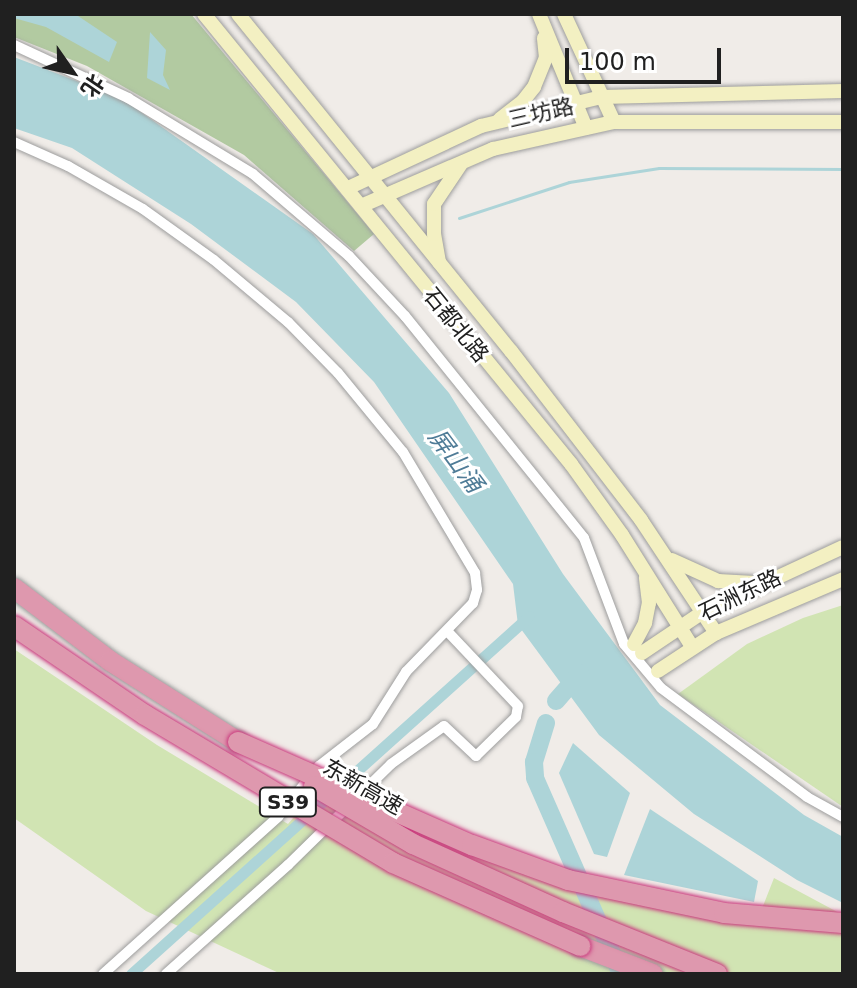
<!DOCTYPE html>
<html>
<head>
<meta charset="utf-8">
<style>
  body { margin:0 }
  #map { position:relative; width:857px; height:988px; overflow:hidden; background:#f0ece8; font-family:"DejaVu Sans","Noto Sans SC",sans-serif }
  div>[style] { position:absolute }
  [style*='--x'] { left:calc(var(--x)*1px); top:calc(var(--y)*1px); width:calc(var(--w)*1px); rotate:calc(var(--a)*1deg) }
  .grass>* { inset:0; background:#d1e4b3 }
  .forest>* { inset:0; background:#b2caa1 }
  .water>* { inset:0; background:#add4d8 }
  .stream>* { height:3px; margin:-1.5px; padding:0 1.5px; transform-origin:1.5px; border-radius:1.5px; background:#add4d8 }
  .canal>* { height:11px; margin:-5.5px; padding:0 5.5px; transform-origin:5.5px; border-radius:5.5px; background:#add4d8 }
  .river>* { height:18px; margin:-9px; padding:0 9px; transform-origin:9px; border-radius:9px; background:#add4d8 }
  .roads { filter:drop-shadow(0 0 2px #9d9d9d) drop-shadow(0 0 2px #9d9d9d) }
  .street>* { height:10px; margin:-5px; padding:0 5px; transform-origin:5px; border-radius:5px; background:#fff }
  .secondary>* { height:14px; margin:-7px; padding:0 7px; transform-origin:7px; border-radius:7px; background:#f3f0c2 }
  .highway>* { height:20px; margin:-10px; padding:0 10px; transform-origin:10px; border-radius:10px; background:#de98ae }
  .bridges { filter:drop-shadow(0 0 2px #c9397d) drop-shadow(0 0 2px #c9397d) }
  .highway-bridge>* { height:20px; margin:-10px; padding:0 10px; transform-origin:10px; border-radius:10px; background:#de98ae }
  span { translate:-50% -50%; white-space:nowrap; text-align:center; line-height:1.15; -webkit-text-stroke:6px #fff; paint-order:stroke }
  .shield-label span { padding:2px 6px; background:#fff; border:2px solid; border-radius:6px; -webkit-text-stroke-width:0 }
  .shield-label { font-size:20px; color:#202020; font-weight:700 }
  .street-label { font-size:22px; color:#202020 }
  .water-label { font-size:24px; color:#4f7c97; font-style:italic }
  .frame { position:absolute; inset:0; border:16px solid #202020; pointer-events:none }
  .north { position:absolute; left:32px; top:32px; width:80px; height:80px; -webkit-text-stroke:6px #fff; paint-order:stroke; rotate:124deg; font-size:22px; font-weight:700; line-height:32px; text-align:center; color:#202020 }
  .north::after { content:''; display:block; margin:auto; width:28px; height:36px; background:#202020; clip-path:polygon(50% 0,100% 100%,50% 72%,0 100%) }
  .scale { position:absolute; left:565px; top:48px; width:156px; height:36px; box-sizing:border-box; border:4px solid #202020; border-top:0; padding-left:10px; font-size:24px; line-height:28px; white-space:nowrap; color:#202020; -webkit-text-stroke:6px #fff; paint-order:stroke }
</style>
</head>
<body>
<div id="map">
  <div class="grass">
    <div style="clip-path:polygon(843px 605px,843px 807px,678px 694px,747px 644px,803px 618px)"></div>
    <div style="clip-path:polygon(14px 649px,157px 745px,288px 824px,331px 773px,451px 830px,567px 873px,761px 911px,774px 878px,843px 915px,843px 974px,281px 974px,146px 911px,14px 818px)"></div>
  </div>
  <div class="forest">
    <div style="clip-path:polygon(14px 14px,191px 14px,374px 234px,354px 251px,244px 155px,87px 66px,14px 37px)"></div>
  </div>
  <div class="water">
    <div style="clip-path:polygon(14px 14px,75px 14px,117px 42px,109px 62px,46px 27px,14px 18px)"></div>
    <div style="clip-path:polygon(150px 32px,166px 50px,163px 75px,170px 90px,147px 78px)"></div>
    <div style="clip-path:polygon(14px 57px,121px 98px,313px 234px,449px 393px,563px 574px,660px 705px,804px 815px,843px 837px,843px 903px,797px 880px,694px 814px,599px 735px,518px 625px,513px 584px,374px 382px,296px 302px,191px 224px,72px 148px,14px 128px)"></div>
    <div style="clip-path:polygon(573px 743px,630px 793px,607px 857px,594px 854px,559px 773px)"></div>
    <div style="clip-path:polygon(650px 809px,758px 881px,754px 902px,624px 875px)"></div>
  </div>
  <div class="stream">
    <div style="--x:459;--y:218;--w:116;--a:-18.1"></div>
    <div style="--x:569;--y:182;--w:91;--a:-8.8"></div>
    <div style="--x:659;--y:168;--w:184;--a:0.3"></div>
  </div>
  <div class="canal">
    <div style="--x:131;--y:974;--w:535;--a:-41.97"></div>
  </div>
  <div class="river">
    <div style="--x:556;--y:701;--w:37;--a:-49"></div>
    <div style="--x:546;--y:723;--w:41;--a:107.1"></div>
    <div style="--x:534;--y:762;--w:16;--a:86"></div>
    <div style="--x:535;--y:778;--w:214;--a:66.3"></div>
  </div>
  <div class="roads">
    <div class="street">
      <div style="--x:14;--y:45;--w:126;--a:24.9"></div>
      <div style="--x:128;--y:98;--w:146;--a:31.3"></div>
      <div style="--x:253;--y:174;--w:126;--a:40.5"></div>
      <div style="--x:349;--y:256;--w:82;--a:47"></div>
      <div style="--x:405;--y:316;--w:285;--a:51.1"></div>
      <div style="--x:584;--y:538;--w:113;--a:69.3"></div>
      <div style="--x:624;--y:644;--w:57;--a:49.9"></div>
      <div style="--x:661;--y:688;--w:182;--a:36.7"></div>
      <div style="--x:807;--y:797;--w:41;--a:29.1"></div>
      <div style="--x:14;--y:142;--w:59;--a:24"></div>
      <div style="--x:68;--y:166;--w:86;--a:29.8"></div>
      <div style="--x:143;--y:209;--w:87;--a:35.7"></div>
      <div style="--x:214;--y:260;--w:97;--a:40"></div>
      <div style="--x:288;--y:322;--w:71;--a:45.6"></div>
      <div style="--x:338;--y:373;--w:102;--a:50.6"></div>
      <div style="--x:403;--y:452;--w:141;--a:59.2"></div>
      <div style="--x:475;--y:573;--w:17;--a:83"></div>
      <div style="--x:477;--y:590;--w:14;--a:107"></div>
      <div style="--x:473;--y:603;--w:96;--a:134.2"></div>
      <div style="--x:406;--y:672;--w:62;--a:122.4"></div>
      <div style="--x:373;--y:724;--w:68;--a:142.1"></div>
      <div style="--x:319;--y:766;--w:65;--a:128.8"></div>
      <div style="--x:278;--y:817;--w:235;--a:138.1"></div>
      <div style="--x:166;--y:974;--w:164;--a:-41.8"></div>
      <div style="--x:288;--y:865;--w:144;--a:-44.4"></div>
      <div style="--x:391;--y:764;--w:65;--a:-35.6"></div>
      <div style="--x:444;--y:726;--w:44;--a:43.2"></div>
      <div style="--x:476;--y:756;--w:56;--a:-44.3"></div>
      <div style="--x:516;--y:717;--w:11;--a:-80"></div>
      <div style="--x:518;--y:706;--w:102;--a:-133.4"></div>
    </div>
    <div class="secondary">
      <div style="--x:204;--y:14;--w:581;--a:50.8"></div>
      <div style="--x:571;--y:464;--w:87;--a:54.3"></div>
      <div style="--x:622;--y:535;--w:133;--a:57.9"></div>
      <div style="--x:238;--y:14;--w:434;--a:51"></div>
      <div style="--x:511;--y:351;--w:213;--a:52.4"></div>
      <div style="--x:641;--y:520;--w:136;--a:56.4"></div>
      <div style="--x:539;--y:14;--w:123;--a:67.6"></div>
      <div style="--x:564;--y:14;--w:119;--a:65.2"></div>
      <div style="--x:500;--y:119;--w:29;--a:-38"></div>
      <div style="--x:523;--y:101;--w:18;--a:-52"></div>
      <div style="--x:534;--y:87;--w:31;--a:-68"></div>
      <div style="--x:546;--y:58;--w:20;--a:-96"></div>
      <div style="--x:348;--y:188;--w:147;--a:-25"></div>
      <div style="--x:481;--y:126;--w:124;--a:-13.5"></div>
      <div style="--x:602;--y:97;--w:241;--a:-1.4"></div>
      <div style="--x:361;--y:206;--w:144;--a:-23.4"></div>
      <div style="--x:493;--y:149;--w:124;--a:-12.6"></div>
      <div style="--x:614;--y:122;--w:229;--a:0"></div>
      <div style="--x:439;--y:262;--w:28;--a:-100"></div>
      <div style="--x:434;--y:234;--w:30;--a:-90"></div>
      <div style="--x:434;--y:204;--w:48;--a:-56"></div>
      <div style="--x:672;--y:560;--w:51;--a:24.5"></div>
      <div style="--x:718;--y:581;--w:36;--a:3"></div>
      <div style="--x:634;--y:644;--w:24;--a:-62"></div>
      <div style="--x:645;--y:623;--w:20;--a:-79"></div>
      <div style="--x:649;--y:603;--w:26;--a:-97"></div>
      <div style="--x:642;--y:653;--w:73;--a:-33.9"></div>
      <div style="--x:703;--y:612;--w:154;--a:-24.9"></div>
      <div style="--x:658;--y:671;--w:69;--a:-33.2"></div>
      <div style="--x:716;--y:633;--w:138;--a:-23"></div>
    </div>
    <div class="highway">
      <div style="--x:14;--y:588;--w:121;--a:37.2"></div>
      <div style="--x:110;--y:661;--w:151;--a:32.3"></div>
      <div style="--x:580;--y:946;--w:78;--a:21"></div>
    </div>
  </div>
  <div class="bridges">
    <div class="highway-bridge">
      <div style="--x:14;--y:626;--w:158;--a:34.2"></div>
      <div style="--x:145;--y:715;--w:289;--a:30.8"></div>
      <div style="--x:393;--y:863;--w:205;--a:23.9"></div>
      <div style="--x:238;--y:742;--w:256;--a:23.8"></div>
      <div style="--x:472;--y:845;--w:102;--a:20"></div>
      <div style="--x:568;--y:880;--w:159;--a:11.9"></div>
      <div style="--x:724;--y:913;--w:119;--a:4.8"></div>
      <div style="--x:314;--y:786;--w:115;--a:30.4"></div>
      <div style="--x:413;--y:844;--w:165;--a:24.4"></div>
      <div style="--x:563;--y:912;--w:166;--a:21.9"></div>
    </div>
  </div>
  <div class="shield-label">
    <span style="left:288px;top:802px">S39</span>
  </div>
  <div class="street-label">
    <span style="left:541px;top:113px;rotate:-13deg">三坊路</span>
    <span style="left:456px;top:325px;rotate:51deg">石都北路</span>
    <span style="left:740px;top:595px;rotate:-26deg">石洲东路</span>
    <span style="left:363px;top:787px;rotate:30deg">东新高速</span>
  </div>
  <div class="water-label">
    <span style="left:455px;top:461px;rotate:53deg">屏山涌</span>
  </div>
  <div class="frame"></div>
  <div class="north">北</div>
  <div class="scale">100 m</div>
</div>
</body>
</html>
